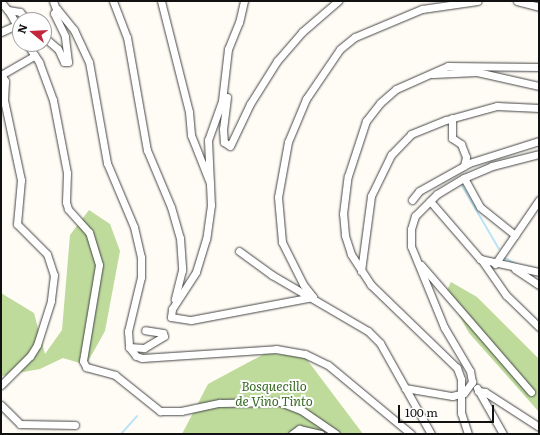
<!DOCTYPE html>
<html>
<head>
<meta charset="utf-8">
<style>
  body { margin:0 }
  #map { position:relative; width:540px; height:435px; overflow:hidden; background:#fffcf5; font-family:Literata,serif }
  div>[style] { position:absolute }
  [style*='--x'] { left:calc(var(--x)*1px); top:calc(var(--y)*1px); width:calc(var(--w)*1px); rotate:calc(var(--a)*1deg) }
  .forest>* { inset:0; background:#bedb9c }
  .stream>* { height:2px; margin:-1px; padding:0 1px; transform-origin:1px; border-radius:1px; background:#b9e4f6 }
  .roads { filter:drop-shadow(0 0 1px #444) drop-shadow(0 0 1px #444) }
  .minor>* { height:7px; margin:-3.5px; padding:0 3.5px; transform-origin:3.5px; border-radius:3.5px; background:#fff }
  span { translate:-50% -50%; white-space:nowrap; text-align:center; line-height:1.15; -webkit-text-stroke:4px #fff; paint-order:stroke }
  .park-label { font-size:13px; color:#356a20; font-style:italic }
  .frame { position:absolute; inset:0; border:2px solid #111; pointer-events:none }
  .north { position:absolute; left:12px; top:12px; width:40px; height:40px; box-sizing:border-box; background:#fff; border:1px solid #a0a0a0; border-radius:50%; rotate:288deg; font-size:11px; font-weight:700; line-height:16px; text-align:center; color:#111 }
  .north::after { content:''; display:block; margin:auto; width:14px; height:18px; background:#c3273b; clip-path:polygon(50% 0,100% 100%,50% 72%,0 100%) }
  .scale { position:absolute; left:398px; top:405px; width:96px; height:18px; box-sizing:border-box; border:2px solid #111; border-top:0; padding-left:5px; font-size:12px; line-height:14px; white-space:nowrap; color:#111; -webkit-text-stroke:3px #fff; paint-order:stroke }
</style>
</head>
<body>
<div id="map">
  <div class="forest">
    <div style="clip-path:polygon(89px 210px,110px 224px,120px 251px,105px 331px,86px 365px,63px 358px,40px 369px,1px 376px,1px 293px,34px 313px,45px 354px,62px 330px,70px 235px)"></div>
    <div style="clip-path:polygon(451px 282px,477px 297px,539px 359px,539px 412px,469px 333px,446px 292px)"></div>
    <div style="clip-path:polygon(266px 353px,305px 357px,363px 434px,182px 434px,208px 384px)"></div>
  </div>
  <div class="stream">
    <div style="--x:461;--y:184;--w:75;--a:59.7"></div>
    <div style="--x:503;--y:257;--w:15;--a:28"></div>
    <div style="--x:121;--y:434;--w:24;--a:-48"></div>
  </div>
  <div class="roads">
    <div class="minor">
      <div style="--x:53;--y:1;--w:9;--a:69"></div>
      <div style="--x:113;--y:1;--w:39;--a:69"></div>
      <div style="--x:127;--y:37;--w:115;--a:80"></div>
      <div style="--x:147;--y:150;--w:62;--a:67.2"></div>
      <div style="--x:171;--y:207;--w:32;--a:74"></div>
      <div style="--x:180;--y:238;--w:32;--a:86"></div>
      <div style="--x:182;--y:270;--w:30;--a:104"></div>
      <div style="--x:161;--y:1;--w:114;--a:75.8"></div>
      <div style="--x:189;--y:112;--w:23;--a:85"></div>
      <div style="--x:191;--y:135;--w:52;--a:68.4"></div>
      <div style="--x:244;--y:1;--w:22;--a:103"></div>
      <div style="--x:239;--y:22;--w:29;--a:112"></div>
      <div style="--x:228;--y:49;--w:52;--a:96.6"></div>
      <div style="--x:222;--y:101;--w:41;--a:109.7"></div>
      <div style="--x:208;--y:140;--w:65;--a:87.4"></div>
      <div style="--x:211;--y:205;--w:34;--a:98"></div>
      <div style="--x:206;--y:239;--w:34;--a:107"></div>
      <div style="--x:196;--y:272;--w:44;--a:123"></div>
      <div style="--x:172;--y:309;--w:8;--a:97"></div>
      <div style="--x:171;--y:317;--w:20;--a:9"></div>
      <div style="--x:191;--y:320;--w:124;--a:-10.7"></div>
      <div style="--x:313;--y:297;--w:16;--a:-128"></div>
      <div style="--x:303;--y:284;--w:47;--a:-116.6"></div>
      <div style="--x:282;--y:242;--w:45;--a:-95.1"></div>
      <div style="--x:278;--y:197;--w:56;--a:-79.7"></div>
      <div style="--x:288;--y:142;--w:47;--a:-67.3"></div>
      <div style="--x:306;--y:99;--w:60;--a:-55.8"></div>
      <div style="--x:340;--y:49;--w:19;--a:-39"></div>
      <div style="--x:355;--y:37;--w:73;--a:-22.7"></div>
      <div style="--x:422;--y:9;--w:56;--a:-8.3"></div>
      <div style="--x:517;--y:1;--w:23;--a:15"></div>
      <div style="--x:1;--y:2;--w:14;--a:51"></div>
      <div style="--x:10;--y:13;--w:21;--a:62"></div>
      <div style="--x:8;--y:10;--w:12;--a:9"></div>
      <div style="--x:20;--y:12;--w:11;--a:49"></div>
      <div style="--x:1;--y:32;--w:17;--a:-25"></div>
      <div style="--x:44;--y:37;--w:18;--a:41"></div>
      <div style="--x:58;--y:49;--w:14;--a:65"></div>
      <div style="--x:64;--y:62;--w:4;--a:0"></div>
      <div style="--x:68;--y:62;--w:26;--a:-97"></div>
      <div style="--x:65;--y:36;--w:25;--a:-116"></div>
      <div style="--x:54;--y:13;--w:5;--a:-53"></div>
      <div style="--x:57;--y:9;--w:27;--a:51"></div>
      <div style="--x:74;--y:30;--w:35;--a:65"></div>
      <div style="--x:89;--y:62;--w:103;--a:79.9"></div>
      <div style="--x:107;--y:163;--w:69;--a:67.1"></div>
      <div style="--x:134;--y:227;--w:31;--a:77"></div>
      <div style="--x:141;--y:257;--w:20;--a:90"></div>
      <div style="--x:141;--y:277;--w:56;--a:103.5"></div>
      <div style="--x:128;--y:331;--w:16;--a:86"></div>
      <div style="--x:129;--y:347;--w:15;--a:4"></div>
      <div style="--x:144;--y:348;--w:23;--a:-31"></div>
      <div style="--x:164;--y:336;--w:3;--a:-108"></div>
      <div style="--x:163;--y:333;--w:18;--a:-171"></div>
      <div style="--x:27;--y:44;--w:22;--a:56"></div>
      <div style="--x:39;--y:62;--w:40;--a:69.8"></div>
      <div style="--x:53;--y:100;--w:74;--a:79.1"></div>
      <div style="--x:67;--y:173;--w:29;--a:92"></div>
      <div style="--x:66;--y:202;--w:7;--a:74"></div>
      <div style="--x:68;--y:209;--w:31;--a:48"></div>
      <div style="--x:89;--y:232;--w:34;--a:73"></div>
      <div style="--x:99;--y:265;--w:97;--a:99.5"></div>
      <div style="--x:83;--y:361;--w:7;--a:63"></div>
      <div style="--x:86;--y:367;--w:30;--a:15"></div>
      <div style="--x:115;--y:375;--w:58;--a:38.7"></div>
      <div style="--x:160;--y:411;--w:21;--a:0"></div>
      <div style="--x:181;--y:411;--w:40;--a:-12"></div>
      <div style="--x:220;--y:403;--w:60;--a:-1"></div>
      <div style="--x:280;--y:402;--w:22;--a:21"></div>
      <div style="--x:301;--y:410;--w:42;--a:34.4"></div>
      <div style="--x:1;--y:74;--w:8;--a:60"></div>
      <div style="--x:5;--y:81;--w:19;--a:93"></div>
      <div style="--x:4;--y:100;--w:82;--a:78"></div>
      <div style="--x:21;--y:180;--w:44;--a:95.2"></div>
      <div style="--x:17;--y:224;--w:42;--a:45"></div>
      <div style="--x:47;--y:254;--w:22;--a:72"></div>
      <div style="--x:54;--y:275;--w:26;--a:97"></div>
      <div style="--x:51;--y:301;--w:46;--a:107.7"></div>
      <div style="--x:37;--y:345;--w:13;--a:122"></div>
      <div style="--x:30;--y:356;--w:41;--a:135"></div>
      <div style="--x:433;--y:74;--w:44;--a:-2.6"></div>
      <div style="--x:477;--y:72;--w:64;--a:12.7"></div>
      <div style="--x:1;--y:75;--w:39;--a:-30"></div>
      <div style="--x:227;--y:97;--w:32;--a:97"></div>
      <div style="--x:223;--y:129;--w:13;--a:86"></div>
      <div style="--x:224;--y:142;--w:7;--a:34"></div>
      <div style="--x:230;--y:146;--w:47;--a:-64.5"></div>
      <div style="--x:250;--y:104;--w:51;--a:-57.9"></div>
      <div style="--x:277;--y:61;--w:38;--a:-49"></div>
      <div style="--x:302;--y:32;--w:48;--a:-40.7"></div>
      <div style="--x:452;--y:118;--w:20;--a:90"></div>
      <div style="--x:452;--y:138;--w:11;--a:34"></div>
      <div style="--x:461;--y:144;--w:14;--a:69"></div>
      <div style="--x:466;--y:157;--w:9;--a:103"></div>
      <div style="--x:464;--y:178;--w:33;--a:61"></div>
      <div style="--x:480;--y:207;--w:45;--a:38.7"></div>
      <div style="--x:412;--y:200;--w:11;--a:-52"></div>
      <div style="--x:419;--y:191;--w:57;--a:-29.2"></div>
      <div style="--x:469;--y:163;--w:73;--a:-17.4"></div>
      <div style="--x:430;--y:201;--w:77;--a:49.2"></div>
      <div style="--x:480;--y:259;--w:60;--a:12.4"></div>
      <div style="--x:239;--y:251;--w:41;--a:36"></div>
      <div style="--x:272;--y:275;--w:111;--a:30.3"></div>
      <div style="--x:368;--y:331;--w:17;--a:45"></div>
      <div style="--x:380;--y:343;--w:104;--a:60.7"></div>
      <div style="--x:481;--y:259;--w:44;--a:55.2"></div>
      <div style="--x:506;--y:295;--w:46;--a:44.1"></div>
      <div style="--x:495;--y:264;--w:78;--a:-55.5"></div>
      <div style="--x:421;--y:265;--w:168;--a:49.1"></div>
      <div style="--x:515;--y:269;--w:29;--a:34"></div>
      <div style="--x:361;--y:271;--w:76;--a:-82.4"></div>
      <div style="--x:371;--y:196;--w:46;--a:-64"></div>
      <div style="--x:391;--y:155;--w:29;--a:-46"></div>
      <div style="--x:411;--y:134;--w:38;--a:-22"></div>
      <div style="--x:446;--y:120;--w:53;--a:-15.4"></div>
      <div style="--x:497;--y:106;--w:42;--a:2.7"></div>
      <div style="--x:129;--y:347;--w:11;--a:52"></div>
      <div style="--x:136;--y:356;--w:6;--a:18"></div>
      <div style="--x:142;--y:358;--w:134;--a:-3.8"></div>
      <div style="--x:276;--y:349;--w:29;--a:10"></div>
      <div style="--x:305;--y:354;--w:25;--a:26"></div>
      <div style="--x:328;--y:365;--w:108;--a:39.7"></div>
      <div style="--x:405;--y:388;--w:48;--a:9.7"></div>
      <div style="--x:452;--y:396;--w:12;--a:-14"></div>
      <div style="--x:464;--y:393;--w:14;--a:-54"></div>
      <div style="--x:472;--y:382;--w:11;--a:-100"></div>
      <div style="--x:470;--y:371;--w:51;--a:-120.6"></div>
      <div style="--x:444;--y:327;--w:87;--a:-112.2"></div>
      <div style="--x:411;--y:246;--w:17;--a:-90"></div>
      <div style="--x:411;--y:229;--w:14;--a:-73"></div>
      <div style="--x:415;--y:216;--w:31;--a:-45"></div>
      <div style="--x:437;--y:194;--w:31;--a:-31"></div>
      <div style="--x:464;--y:178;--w:30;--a:-23"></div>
      <div style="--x:492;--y:166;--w:49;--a:-14.3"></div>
      <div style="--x:477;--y:388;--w:53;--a:60.5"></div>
      <div style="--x:478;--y:391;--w:7;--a:8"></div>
      <div style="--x:485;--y:392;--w:64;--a:32.9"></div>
      <div style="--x:1;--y:405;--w:27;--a:45"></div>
      <div style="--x:20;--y:424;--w:55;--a:1"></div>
      <div style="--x:292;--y:434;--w:9;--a:-36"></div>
      <div style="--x:299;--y:429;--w:22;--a:13"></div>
      <div style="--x:468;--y:434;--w:22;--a:-108"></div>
      <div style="--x:461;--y:413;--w:34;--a:-90"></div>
      <div style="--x:461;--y:379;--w:12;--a:-110"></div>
      <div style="--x:457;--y:368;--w:120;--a:-136"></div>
      <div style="--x:371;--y:285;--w:37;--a:-123"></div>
      <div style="--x:351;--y:254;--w:20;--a:-108"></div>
      <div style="--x:345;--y:235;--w:21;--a:-95"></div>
      <div style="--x:343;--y:214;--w:38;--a:-83"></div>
      <div style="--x:348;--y:176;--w:58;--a:-71.9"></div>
      <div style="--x:366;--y:121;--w:23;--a:-52"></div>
      <div style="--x:380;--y:103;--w:21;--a:-41"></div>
      <div style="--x:396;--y:89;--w:57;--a:-23.9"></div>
      <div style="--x:448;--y:66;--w:91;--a:0.6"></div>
    </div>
  </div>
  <div class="park-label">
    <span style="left:274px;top:394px">Bosquecillo<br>de Vino Tinto</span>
  </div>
  <div class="frame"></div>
  <div class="north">N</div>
  <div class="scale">100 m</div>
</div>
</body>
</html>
